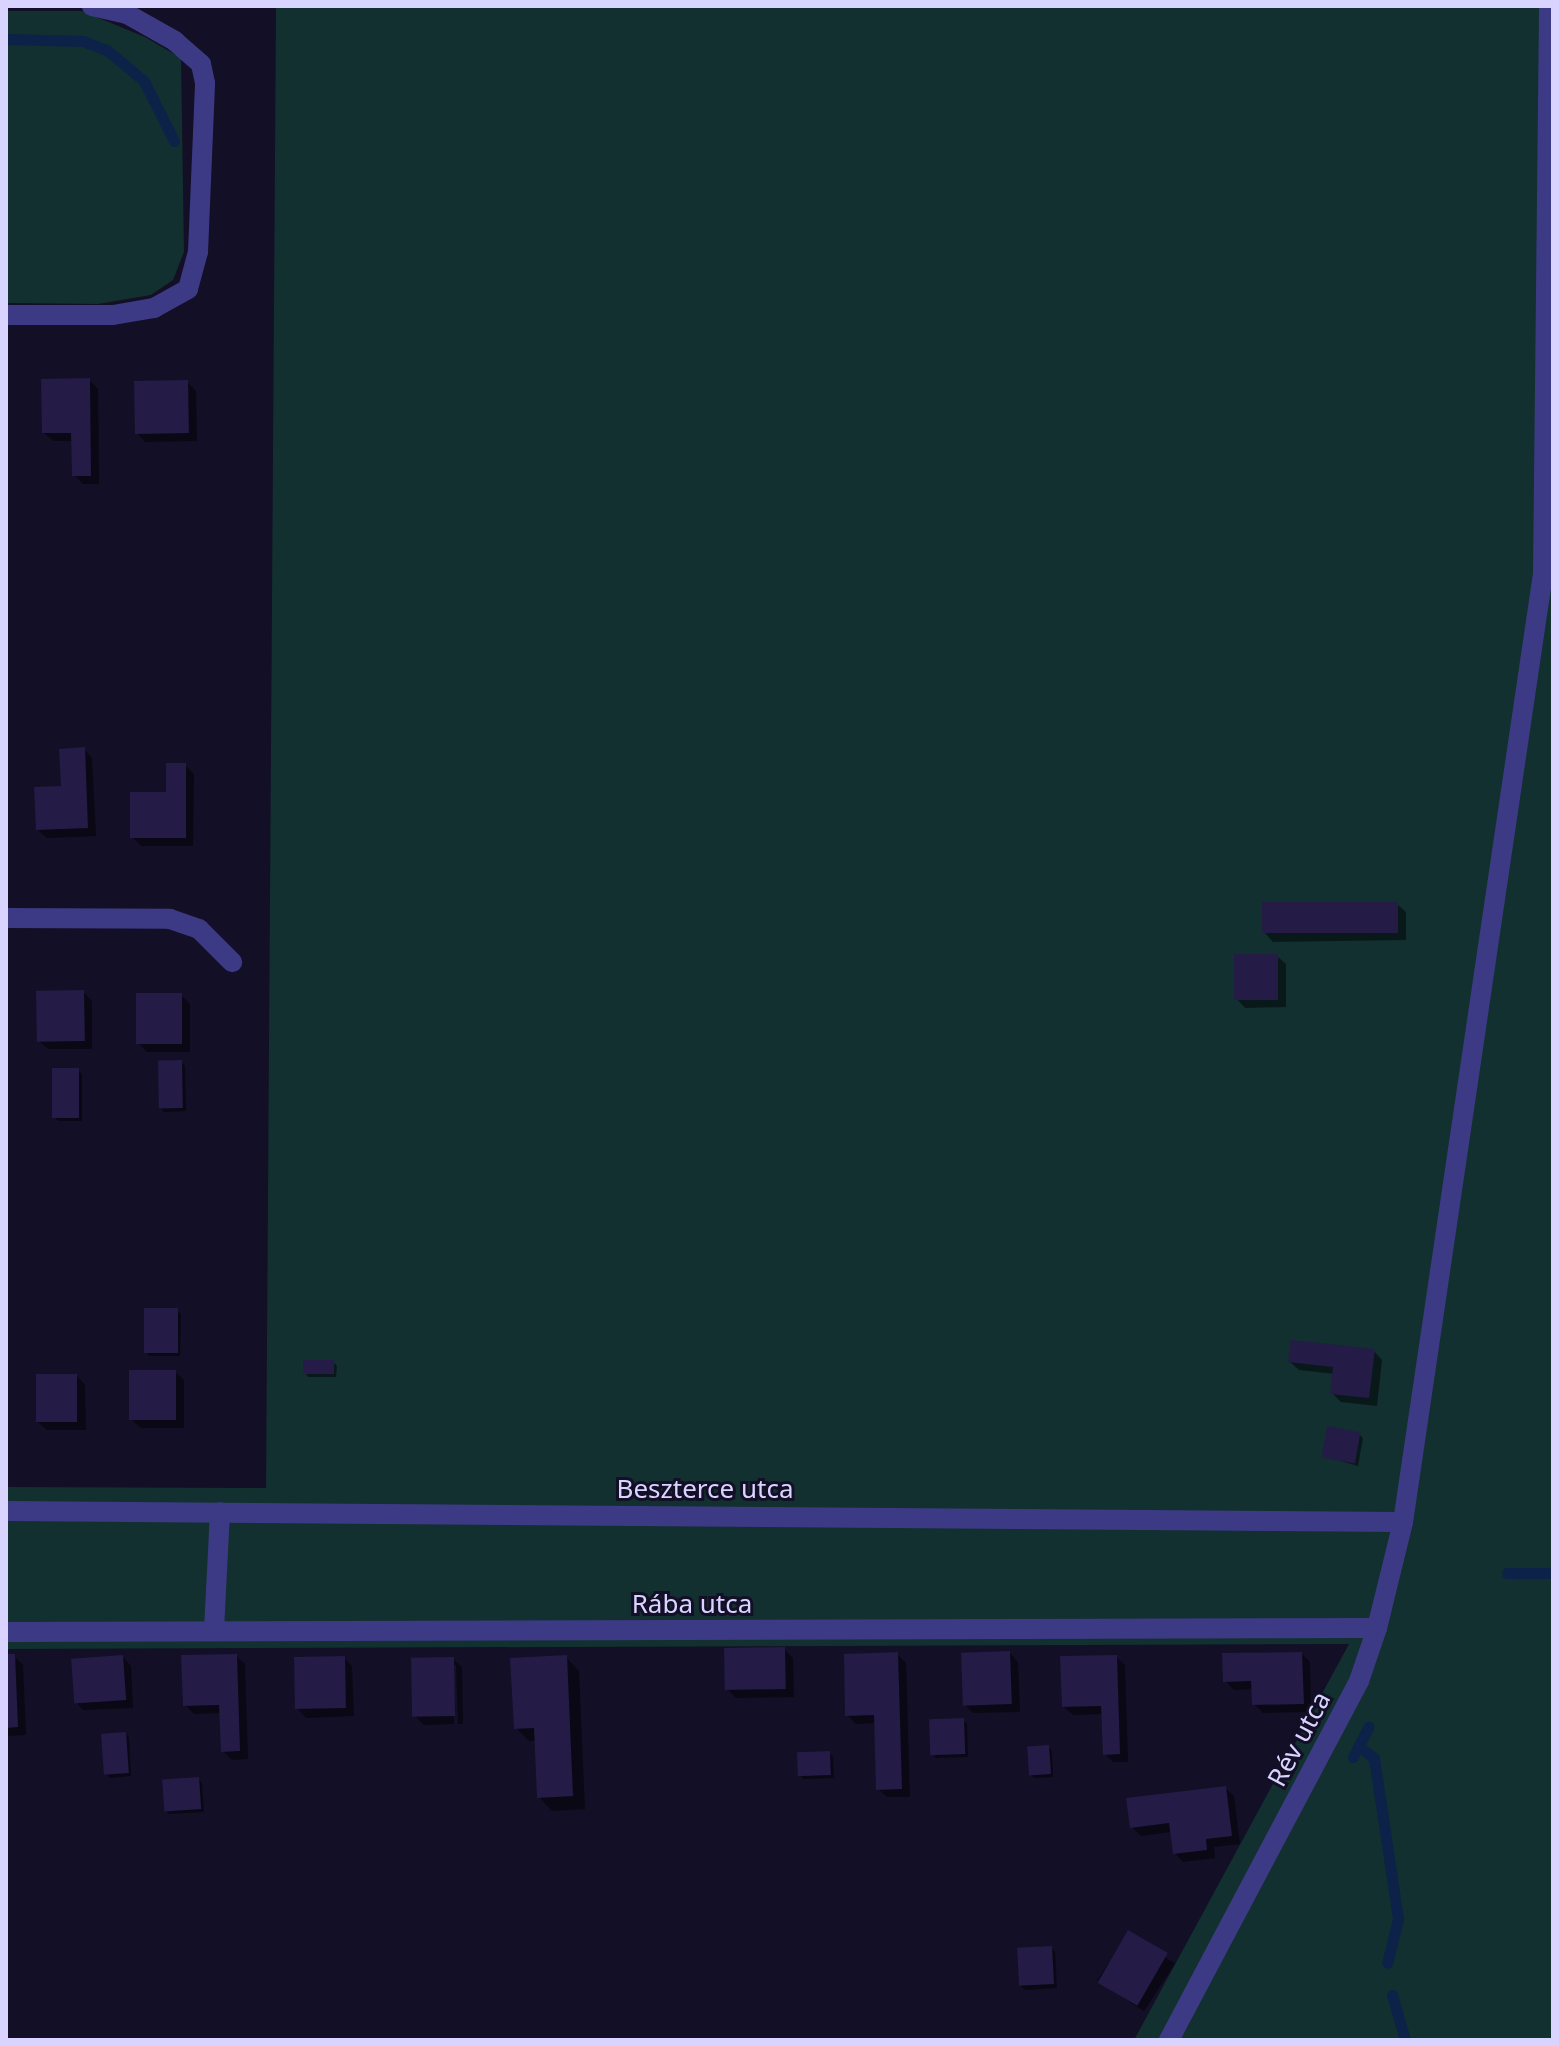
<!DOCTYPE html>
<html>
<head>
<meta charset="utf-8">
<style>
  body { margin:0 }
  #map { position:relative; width:1559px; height:2046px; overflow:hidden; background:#130f26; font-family:"Noto Sans",sans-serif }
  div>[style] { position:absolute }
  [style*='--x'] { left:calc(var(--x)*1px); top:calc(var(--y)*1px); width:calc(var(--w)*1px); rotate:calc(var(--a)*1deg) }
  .green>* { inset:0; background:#12302f }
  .shadow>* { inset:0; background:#0007; transform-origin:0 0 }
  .stream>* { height:11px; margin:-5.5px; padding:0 5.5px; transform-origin:5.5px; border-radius:5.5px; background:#0c2248 }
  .building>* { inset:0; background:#241b47; transform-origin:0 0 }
  .lane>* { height:20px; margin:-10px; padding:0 10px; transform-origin:10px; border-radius:10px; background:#3d3a85 }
  .street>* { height:20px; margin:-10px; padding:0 10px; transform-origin:10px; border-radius:10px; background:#3d3a85 }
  span { translate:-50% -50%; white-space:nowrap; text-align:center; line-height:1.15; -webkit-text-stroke:6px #130f26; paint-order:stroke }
  .street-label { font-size:26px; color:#d9d4ff }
  .frame { position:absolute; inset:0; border:8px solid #d9d4ff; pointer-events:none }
</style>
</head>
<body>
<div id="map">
  <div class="green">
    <div style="clip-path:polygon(276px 6px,1553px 6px,1553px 2040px,1134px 2040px,1349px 1644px,6px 1649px,6px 1487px,266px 1488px)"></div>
    <div style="clip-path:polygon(6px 11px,82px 11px,145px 37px,181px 58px,184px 252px,173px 280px,151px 295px,98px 304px,6px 303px)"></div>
  </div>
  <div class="shadow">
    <div style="clip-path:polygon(89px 380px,98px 389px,99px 484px,83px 484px,74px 475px,73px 441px,53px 441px,44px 433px)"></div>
    <div style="clip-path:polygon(187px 382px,196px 391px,197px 441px,145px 442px,137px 433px)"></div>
    <div style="clip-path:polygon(84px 749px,92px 758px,96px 836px,47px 838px,38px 830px)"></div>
    <div style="clip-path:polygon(185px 765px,194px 774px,193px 846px,141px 846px,132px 837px,168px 794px)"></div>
    <div style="clip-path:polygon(1397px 904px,1406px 912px,1406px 940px,1273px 942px,1265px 933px)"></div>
    <div style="clip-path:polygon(1277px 956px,1286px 964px,1286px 1007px,1245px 1008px,1237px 999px)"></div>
    <div style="clip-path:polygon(83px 992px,92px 1001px,92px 1049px,48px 1049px,39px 1041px)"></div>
    <div style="clip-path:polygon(181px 995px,190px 1004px,190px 1052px,147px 1052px,138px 1043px)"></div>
    <div style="clip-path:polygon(181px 1062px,185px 1066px,186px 1111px,164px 1112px,161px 1108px)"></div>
    <div style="clip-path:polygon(78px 1070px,82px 1074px,82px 1121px,59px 1121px,55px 1118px)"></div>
    <div style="clip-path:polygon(177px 1310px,181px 1314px,180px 1356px,149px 1356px,146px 1352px)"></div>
    <div style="clip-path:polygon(1374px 1351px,1382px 1360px,1377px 1406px,1341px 1402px,1332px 1393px,1335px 1374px,1299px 1370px,1290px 1362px)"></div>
    <div style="clip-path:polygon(333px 1362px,337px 1366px,336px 1377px,308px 1377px,305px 1373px)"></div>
    <div style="clip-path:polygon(175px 1372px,184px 1380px,184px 1428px,141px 1428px,132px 1420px)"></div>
    <div style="clip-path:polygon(77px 1376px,85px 1385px,86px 1430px,47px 1430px,38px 1422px)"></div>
    <div style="clip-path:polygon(1359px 1434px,1363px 1438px,1358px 1466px,1324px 1456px)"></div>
    <div style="clip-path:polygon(784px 1649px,793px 1658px,794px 1697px,736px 1698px,728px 1690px)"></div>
    <div style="clip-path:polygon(1010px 1653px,1018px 1662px,1020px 1712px,973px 1713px,964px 1704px)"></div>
    <div style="clip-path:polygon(897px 1654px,906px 1663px,910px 1797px,887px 1797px,878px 1789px,876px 1723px,856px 1724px,847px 1715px)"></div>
    <div style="clip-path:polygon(1302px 1654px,1310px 1662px,1311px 1712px,1263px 1713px,1254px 1704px,1253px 1689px,1234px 1690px,1225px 1681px)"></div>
    <div style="clip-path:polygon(6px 1656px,14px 1656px,23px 1665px,26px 1735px,6px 1736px)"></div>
    <div style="clip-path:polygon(236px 1656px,245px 1664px,248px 1759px,232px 1760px,223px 1751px,222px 1713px,194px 1714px,185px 1705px)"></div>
    <div style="clip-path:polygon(123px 1657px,131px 1666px,133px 1708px,83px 1710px,75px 1701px)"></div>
    <div style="clip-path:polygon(566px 1657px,579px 1671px,585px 1809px,552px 1811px,539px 1797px,537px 1741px,529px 1741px,516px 1728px)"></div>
    <div style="clip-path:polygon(1116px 1657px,1125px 1665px,1128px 1762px,1113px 1762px,1105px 1754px,1103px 1714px,1073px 1715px,1064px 1707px)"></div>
    <div style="clip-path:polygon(344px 1658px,352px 1666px,354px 1716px,306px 1718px,298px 1709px)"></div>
    <div style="clip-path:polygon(453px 1659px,462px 1667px,463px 1724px,458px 1724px,456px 1665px,452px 1665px,454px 1724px,424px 1725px,415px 1716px)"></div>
    <div style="clip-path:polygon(963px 1720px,967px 1724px,968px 1757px,936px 1758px,932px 1754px)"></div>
    <div style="clip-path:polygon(125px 1734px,129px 1737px,131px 1776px,110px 1778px,106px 1774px)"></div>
    <div style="clip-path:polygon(1049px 1747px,1052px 1751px,1053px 1777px,1034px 1778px,1030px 1774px)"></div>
    <div style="clip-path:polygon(829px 1753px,833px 1757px,834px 1778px,803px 1779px,800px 1775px)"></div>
    <div style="clip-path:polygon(198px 1779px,202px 1783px,204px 1812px,169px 1814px,166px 1810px)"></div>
    <div style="clip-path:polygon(1225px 1788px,1234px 1796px,1240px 1844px,1214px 1847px,1215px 1858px,1183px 1862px,1175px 1853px,1172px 1832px,1141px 1836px,1132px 1827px)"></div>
    <div style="left:1128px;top:1933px;width:56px;height:57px;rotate:33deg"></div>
    <div style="clip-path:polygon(1051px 1948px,1055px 1952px,1057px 1988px,1025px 1990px,1021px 1986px)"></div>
  </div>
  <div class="stream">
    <div style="--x:6;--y:39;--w:77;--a:1.5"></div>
    <div style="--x:83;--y:41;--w:26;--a:21"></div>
    <div style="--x:107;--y:50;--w:48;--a:40"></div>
    <div style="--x:144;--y:81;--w:67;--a:63.4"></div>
    <div style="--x:1507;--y:1573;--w:46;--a:0"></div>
    <div style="--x:1359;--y:1746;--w:19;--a:39"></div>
    <div style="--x:1374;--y:1758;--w:163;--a:81.5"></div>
    <div style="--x:1398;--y:1919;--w:45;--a:104"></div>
    <div style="--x:1353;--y:1757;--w:34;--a:-63"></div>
    <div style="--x:1392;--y:1995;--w:47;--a:73.9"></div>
  </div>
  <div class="building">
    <div style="clip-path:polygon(90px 378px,91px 476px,72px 476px,71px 433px,42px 433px,41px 379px)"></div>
    <div style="left:188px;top:380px;width:53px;height:54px;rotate:89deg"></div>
    <div style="clip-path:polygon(85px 747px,88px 828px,36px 830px,34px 787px,61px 786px,59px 749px)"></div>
    <div style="clip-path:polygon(166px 763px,186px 763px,186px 838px,130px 838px,130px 792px,166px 792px)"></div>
    <div style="left:1398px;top:902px;width:31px;height:136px;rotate:90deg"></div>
    <div style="left:1234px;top:954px;width:44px;height:46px"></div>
    <div style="left:84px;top:990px;width:51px;height:48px;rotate:89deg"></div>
    <div style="left:136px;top:993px;width:46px;height:51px"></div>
    <div style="left:182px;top:1060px;width:48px;height:24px;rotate:89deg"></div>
    <div style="left:52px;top:1068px;width:27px;height:50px"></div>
    <div style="left:144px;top:1308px;width:34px;height:45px"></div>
    <div style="clip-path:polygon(1291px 1340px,1375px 1349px,1369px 1398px,1330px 1394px,1333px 1367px,1288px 1362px)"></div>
    <div style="left:303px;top:1360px;width:31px;height:14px"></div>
    <div style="left:129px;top:1370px;width:47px;height:50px"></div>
    <div style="left:36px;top:1374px;width:41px;height:48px"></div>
    <div style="left:1327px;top:1426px;width:34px;height:32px;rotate:10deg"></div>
    <div style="left:785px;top:1647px;width:42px;height:61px;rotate:89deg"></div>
    <div style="left:1010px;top:1651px;width:53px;height:49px;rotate:88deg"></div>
    <div style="clip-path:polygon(898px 1652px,902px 1789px,876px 1790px,874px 1715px,845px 1716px,844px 1654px)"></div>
    <div style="clip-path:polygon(1302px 1652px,1304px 1704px,1252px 1705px,1251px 1681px,1223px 1682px,1222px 1653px)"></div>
    <div style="clip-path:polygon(6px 1654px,15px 1654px,18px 1727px,6px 1728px)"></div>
    <div style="clip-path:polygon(237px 1654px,240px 1751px,221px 1752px,219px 1705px,183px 1706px,181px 1655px)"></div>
    <div style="left:123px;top:1655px;width:45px;height:52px;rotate:86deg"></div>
    <div style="clip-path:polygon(567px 1655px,573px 1796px,537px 1798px,534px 1728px,514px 1729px,510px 1658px)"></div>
    <div style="clip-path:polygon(1117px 1655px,1120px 1754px,1103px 1755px,1101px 1706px,1062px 1707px,1060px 1656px)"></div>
    <div style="left:345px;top:1656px;width:52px;height:51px;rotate:89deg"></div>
    <div style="left:454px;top:1657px;width:59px;height:43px;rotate:89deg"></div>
    <div style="left:964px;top:1718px;width:36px;height:35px;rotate:88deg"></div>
    <div style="left:126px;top:1732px;width:41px;height:25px;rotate:86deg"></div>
    <div style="left:1049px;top:1745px;width:29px;height:22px;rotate:86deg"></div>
    <div style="left:830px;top:1751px;width:24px;height:33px;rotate:88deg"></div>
    <div style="left:199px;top:1777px;width:32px;height:37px;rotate:86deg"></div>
    <div style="clip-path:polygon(1226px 1786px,1232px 1836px,1206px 1839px,1207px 1850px,1173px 1854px,1169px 1823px,1130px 1828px,1126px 1798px)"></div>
    <div style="left:1128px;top:1930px;width:46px;height:61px;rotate:30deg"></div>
    <div style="left:1052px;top:1946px;width:38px;height:35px;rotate:87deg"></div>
  </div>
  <div class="lane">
    <div style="--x:214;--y:1630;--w:118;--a:-87.1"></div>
  </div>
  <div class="street">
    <div style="--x:6;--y:315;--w:107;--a:0"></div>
    <div style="--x:113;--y:315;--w:42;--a:-9.7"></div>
    <div style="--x:154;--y:308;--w:39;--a:-29"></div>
    <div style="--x:188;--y:289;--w:38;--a:-75"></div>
    <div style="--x:198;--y:252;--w:169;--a:-87.6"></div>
    <div style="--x:205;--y:83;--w:19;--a:-102"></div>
    <div style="--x:201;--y:64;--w:35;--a:-139"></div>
    <div style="--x:175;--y:41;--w:55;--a:-150.6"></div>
    <div style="--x:127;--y:14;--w:36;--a:-167"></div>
    <div style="--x:6;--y:918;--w:164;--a:0.3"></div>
    <div style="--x:170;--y:919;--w:31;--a:19"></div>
    <div style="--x:199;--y:929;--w:47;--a:45"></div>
    <div style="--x:6;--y:1511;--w:1397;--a:0.45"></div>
    <div style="--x:6;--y:1632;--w:1371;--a:-0.17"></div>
    <div style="--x:1169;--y:2040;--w:406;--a:-62.1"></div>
    <div style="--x:1359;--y:1681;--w:56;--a:-71.2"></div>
    <div style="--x:1377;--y:1628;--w:109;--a:-76.2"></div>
    <div style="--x:1403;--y:1522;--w:958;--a:-81.6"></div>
    <div style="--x:1543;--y:574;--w:568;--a:-89.39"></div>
  </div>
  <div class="street-label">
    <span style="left:705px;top:1489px">Beszterce utca</span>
    <span style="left:692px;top:1604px">Rába utca</span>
    <span style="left:1299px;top:1739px;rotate:-62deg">Rév utca</span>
  </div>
  <div class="frame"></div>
</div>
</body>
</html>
